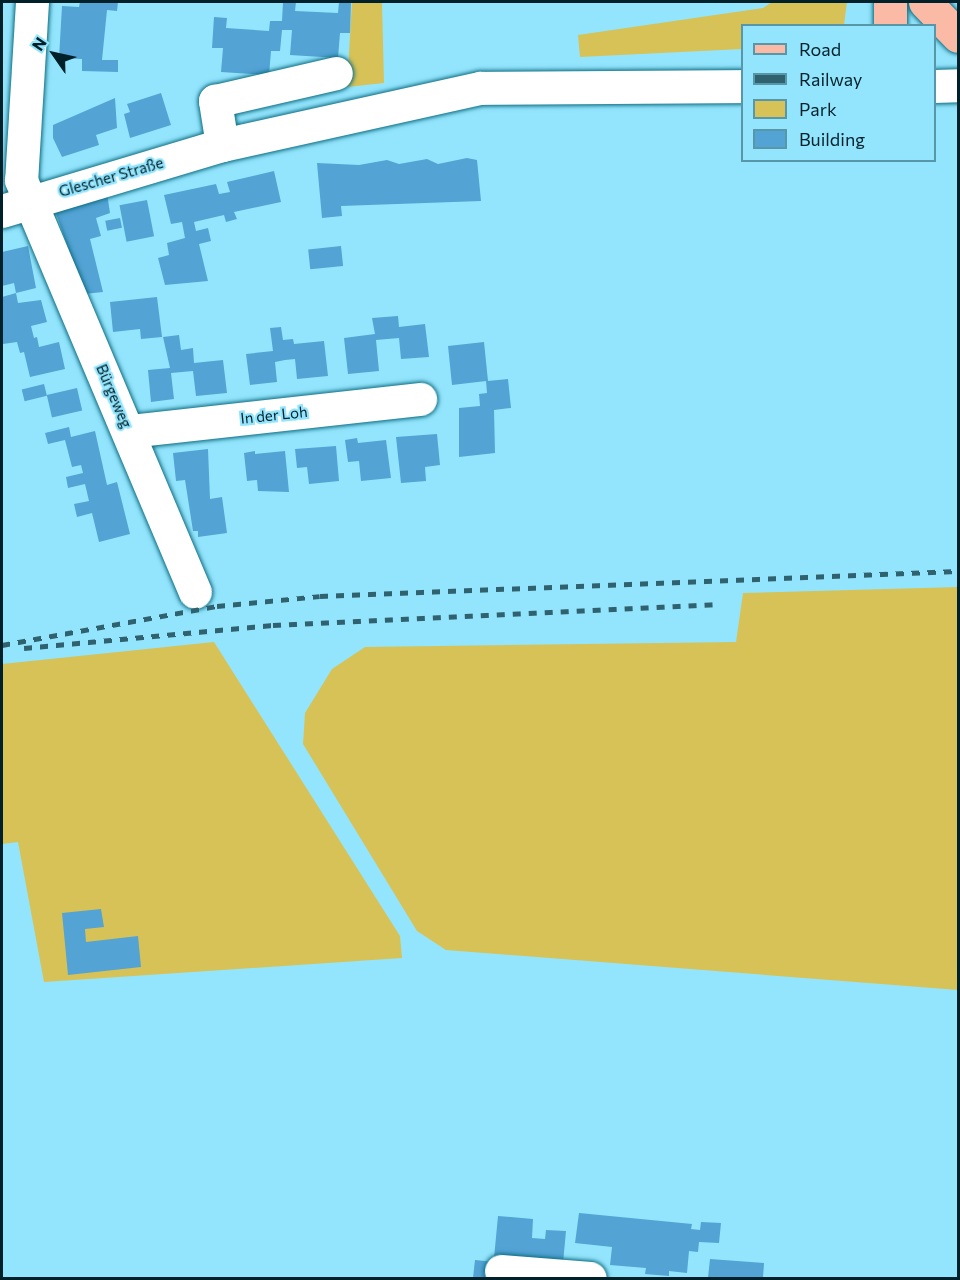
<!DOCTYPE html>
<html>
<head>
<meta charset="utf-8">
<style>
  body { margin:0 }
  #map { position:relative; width:960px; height:1280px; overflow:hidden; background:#93e5fd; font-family:Commissioner,sans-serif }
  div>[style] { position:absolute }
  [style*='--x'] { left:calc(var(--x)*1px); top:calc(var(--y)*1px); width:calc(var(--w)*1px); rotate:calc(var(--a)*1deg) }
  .green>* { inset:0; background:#d6c257 }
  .building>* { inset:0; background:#53a3d5; transform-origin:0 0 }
  .roads { filter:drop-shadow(0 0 2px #0e6e83) drop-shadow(0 0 2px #0e6e83) }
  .minor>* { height:33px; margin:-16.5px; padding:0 16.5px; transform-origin:16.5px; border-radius:16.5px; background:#fff }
  .major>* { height:33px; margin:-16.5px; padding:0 16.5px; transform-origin:16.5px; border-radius:16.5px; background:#fabaa6 }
  .rail>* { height:4.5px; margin-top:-2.25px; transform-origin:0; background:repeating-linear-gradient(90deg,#30616e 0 8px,transparent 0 16px) }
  span { translate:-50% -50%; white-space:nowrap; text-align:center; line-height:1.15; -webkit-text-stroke:4.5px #93e5fd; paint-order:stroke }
  .street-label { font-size:15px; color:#00212a }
  .frame { position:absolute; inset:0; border:3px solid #00212a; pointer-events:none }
  .legend { position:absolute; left:741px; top:24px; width:195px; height:138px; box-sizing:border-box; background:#93e5fd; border:2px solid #5897a9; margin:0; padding:8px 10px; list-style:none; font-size:18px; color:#00212a }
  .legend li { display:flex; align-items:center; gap:12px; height:30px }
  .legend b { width:30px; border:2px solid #5897a9 }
  .north { position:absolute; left:24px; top:24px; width:60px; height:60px; -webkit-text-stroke:4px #93e5fd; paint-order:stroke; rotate:304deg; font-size:16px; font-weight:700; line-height:24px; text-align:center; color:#00212a }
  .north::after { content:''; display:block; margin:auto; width:21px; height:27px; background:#00212a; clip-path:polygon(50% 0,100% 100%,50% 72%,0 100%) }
</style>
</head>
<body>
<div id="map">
  <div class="green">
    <div style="clip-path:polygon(352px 2px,382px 2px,384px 83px,347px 87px)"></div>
    <div style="clip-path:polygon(772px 2px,847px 2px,844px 25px,742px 26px,742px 49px,580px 57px,578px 35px,763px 8px)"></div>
    <div style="clip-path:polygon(958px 587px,958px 990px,446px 950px,417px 931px,303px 744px,305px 713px,332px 669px,365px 647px,736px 642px,743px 593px)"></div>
    <div style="clip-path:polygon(214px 642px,400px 936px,402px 958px,44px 982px,18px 842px,2px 844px,2px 664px)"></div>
  </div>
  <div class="building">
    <div style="clip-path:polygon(80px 2px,118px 2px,117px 11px,107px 10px,102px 60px,118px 60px,118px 72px,82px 71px,82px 59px,59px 58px,62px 6px,79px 7px)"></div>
    <div style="clip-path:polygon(283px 2px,296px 2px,295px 11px,338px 13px,339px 2px,351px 3px,350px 33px,340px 33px,338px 58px,290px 55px,292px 30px,282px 30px,280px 51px,271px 51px,269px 75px,221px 72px,223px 48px,212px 48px,214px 17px,227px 18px,226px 28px,269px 31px,270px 21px,282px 21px)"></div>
    <div style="clip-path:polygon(161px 93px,171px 125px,130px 138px,124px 114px,130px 112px,127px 104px)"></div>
    <div style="clip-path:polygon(115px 98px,117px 128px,96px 135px,99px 145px,62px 157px,53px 138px,53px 125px)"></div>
    <div style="clip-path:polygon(467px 158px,477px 160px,481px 201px,341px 206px,342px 216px,322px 218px,317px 163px,359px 165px,387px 160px,399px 164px,427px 159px,438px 164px)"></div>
    <div style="clip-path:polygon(274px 171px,281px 202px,234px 212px,237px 219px,226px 222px,224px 215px,194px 222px,196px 231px,208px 228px,211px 241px,199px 244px,208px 281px,165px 285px,158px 258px,169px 255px,167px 243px,185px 238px,182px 222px,171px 224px,164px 195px,216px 184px,219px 194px,230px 192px,227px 182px)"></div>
    <div style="clip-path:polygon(107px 193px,110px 213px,96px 218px,101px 236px,90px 239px,103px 292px,84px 294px,55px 210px)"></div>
    <div style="left:147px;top:200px;width:37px;height:28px;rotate:79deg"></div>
    <div style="left:120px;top:218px;width:10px;height:15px;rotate:79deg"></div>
    <div style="clip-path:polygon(28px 246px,36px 288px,16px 293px,14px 283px,2px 286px,2px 252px)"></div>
    <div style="left:341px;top:246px;width:20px;height:33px;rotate:84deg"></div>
    <div style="clip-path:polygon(16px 293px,18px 303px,41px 300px,47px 322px,31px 326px,34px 338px,37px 337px,39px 347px,59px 342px,65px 369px,30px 377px,24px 352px,20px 353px,17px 342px,3px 344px,2px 297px)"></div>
    <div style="clip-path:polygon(157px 297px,162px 337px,141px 339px,140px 329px,113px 332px,110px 302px)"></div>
    <div style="clip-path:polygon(398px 316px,399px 327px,425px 324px,429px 357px,401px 359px,399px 338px,376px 340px,379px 371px,348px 374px,344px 338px,375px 334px,372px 318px)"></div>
    <div style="clip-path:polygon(281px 327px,283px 340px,293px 339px,294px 344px,324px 341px,328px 376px,297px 379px,295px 359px,285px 360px,275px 362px,277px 382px,250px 385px,246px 354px,273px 351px,270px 328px)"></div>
    <div style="clip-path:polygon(179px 335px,181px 350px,193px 348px,194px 363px,223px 360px,227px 393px,196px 396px,193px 371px,171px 373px,174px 399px,151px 402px,148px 370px,170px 368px,163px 337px)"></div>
    <div style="clip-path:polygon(484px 342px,488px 381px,508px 379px,511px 408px,494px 410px,495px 453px,459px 457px,459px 408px,480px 406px,479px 394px,487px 393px,486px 381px,452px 385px,448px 346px)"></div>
    <div style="left:44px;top:384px;width:12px;height:23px;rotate:76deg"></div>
    <div style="left:77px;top:388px;width:23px;height:31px;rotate:77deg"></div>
    <div style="clip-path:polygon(69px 427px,71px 437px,95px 431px,107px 485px,117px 482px,130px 534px,99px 542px,92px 513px,77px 517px,74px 504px,89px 501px,85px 484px,68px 488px,66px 477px,83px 473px,81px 465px,72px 467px,65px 440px,48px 444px,45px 433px)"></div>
    <div style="clip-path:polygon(437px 434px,440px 465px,425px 467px,426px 481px,401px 483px,396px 437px)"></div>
    <div style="clip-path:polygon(357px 438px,358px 443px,386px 440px,391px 478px,361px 481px,359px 461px,348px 462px,345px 440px)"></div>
    <div style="clip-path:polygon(336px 446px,339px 481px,309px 484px,307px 467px,297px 468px,295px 449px)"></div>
    <div style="clip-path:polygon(208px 449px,210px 499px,222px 497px,227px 533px,198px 537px,198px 531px,193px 531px,185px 480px,176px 481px,173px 453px)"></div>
    <div style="clip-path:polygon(255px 451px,255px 454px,285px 451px,289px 492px,258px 491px,257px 480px,247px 481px,244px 453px)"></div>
    <div style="clip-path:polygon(101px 909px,104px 927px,85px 929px,86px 942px,138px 936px,141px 967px,68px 975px,62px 913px)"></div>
    <div style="clip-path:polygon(579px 1213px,692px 1224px,691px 1229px,700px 1230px,701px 1222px,721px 1223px,719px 1243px,699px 1242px,698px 1252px,689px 1251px,687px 1273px,669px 1271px,669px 1276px,645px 1274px,646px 1268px,610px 1265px,612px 1247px,575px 1243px)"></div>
    <div style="clip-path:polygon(498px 1216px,533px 1219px,532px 1238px,545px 1239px,546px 1230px,566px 1231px,563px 1263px,494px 1258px)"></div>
    <div style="clip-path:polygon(710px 1259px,764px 1263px,763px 1278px,708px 1278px)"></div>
    <div style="clip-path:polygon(475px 1260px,495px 1262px,494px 1278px,473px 1278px)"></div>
  </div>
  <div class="roads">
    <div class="minor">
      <div style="--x:32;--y:2;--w:178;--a:93.5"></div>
      <div style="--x:21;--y:180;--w:447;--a:67.1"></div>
      <div style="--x:934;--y:86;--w:24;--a:-2"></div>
      <div style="--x:222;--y:145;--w:45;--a:-99"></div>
      <div style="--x:215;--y:101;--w:124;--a:-13"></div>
      <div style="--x:2;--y:211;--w:230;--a:-16.7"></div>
      <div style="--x:222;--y:145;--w:264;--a:-12.5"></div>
      <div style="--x:480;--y:88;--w:262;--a:-0.4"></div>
      <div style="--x:129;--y:431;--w:293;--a:-6.3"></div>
      <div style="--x:501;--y:1271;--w:89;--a:4.5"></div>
    </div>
    <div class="major">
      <div style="--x:890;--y:2;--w:24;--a:90"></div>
      <div style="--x:925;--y:2;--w:47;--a:45.9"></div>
    </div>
  </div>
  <div class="rail">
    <div style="--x:2;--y:645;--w:219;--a:-10.3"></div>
    <div style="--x:217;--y:606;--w:103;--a:-5.5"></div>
    <div style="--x:320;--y:596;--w:638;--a:-2.24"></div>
    <div style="--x:24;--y:648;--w:250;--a:-5.3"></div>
    <div style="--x:273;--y:625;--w:448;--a:-2.7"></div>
  </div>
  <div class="street-label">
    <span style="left:111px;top:177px;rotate:-16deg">Glescher Straße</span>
    <span style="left:114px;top:396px;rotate:67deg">Bürgeweg</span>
    <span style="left:274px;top:415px;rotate:-6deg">In der Loh</span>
  </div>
  <div class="frame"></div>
  <ul class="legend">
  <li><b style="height:8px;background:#fabaa6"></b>Road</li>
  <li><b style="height:8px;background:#30616e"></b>Railway</li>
  <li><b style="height:16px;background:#d6c257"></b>Park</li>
  <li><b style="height:16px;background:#53a3d5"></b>Building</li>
  </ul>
  <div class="north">N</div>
</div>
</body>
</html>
